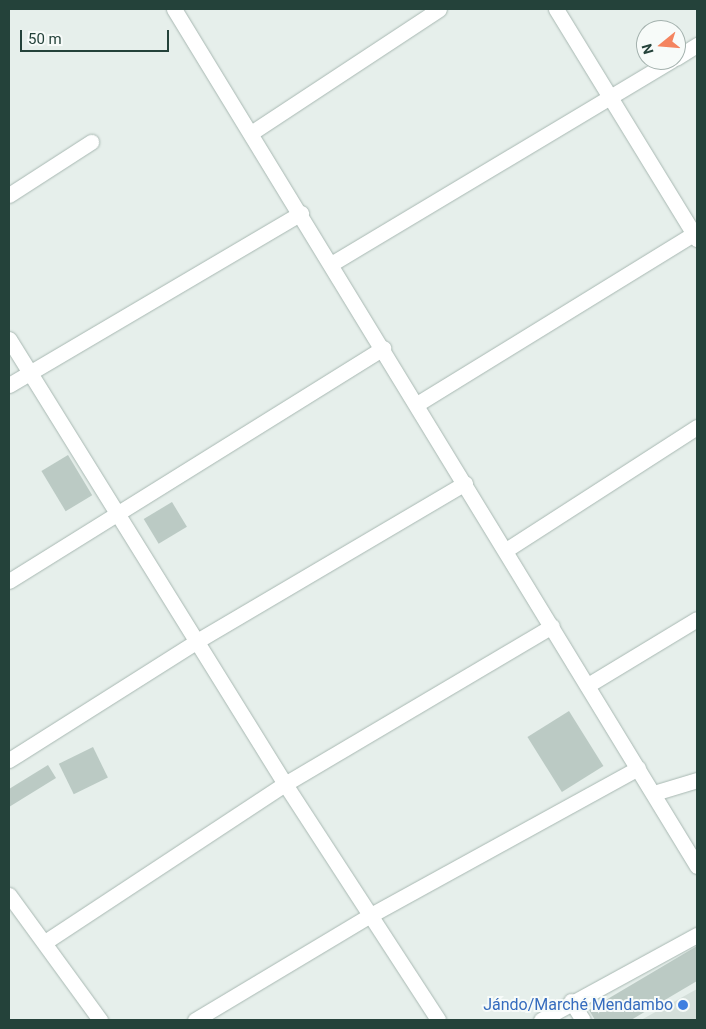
<!DOCTYPE html>
<html>
<head>
<meta charset="utf-8">
<style>
  body { margin:0 }
  #map { position:relative; width:706px; height:1029px; overflow:hidden; background:#e6efeb; font-family:Roboto,sans-serif }
  div>[style] { position:absolute }
  [style*='--x'] { left:calc(var(--x)*1px); top:calc(var(--y)*1px); width:calc(var(--w)*1px); rotate:calc(var(--a)*1deg) }
  .built>* { inset:0; background:#d4dfda }
  .building>* { inset:0; background:#bbcac4; transform-origin:0 0 }
  .roads { filter:drop-shadow(0 0 1px #a8b8b2) drop-shadow(0 0 1px #a8b8b2) }
  .minor>* { height:15px; margin:-7.5px; padding:0 7.5px; transform-origin:7.5px; border-radius:7.5px; background:#fff }
  .dots>* { width:14px; height:14px; translate:-50% -50%; box-sizing:border-box; border:2px solid #f7fbf9; border-radius:50% }
  span { translate:-50% -50%; white-space:nowrap; text-align:center; line-height:1.15; -webkit-text-stroke:4px #f7fbf9; paint-order:stroke }
  .shop-label { font-size:16px; color:#366cbe }
  .right { translate:-100% -50%; text-align:right }
  .frame { position:absolute; inset:0; border:10px solid #24423a; pointer-events:none }
  .north { position:absolute; left:636px; top:20px; width:50px; height:50px; box-sizing:border-box; background:#f7fbf9; border:1px solid #a3b1ad; border-radius:50%; rotate:253deg; font-size:14px; font-weight:700; line-height:20px; text-align:center; color:#24423a }
  .north::after { content:''; display:block; margin:auto; width:18px; height:22px; background:#f4845f; clip-path:polygon(50% 0,100% 100%,50% 72%,0 100%) }
  .scale { position:absolute; left:20px; top:30px; width:149px; height:22px; box-sizing:border-box; border:2px solid #24423a; border-top:0; padding-left:6px; font-size:15px; line-height:18px; white-space:nowrap; color:#24423a; -webkit-text-stroke:4px #f7fbf9; paint-order:stroke }
</style>
</head>
<body>
<div id="map">
  <div class="built">
    <div style="clip-path:polygon(697px 989px,697px 1020px,641px 1020px)"></div>
  </div>
  <div class="building">
    <div style="left:68px;top:455px;width:47px;height:31px;rotate:59deg"></div>
    <div style="left:172px;top:502px;width:29px;height:33px;rotate:59deg"></div>
    <div style="left:569px;top:711px;width:65px;height:49px;rotate:58deg"></div>
    <div style="left:93px;top:747px;width:34px;height:38px;rotate:64deg"></div>
    <div style="clip-path:polygon(48px 765px,56px 778px,9px 807px,9px 789px)"></div>
    <div style="clip-path:polygon(697px 946px,697px 981px,631px 1020px,595px 1020px,589px 1010px)"></div>
  </div>
  <div class="roads">
    <div class="minor">
      <div style="--x:174;--y:9;--w:1004;--a:58.61"></div>
      <div style="--x:556;--y:9;--w:270;--a:58.5"></div>
      <div style="--x:676;--y:58;--w:25;--a:-32"></div>
      <div style="--x:251;--y:133;--w:225;--a:-33.4"></div>
      <div style="--x:9;--y:195;--w:98;--a:-32.9"></div>
      <div style="--x:331;--y:264;--w:397;--a:-30.9"></div>
      <div style="--x:9;--y:339;--w:524;--a:58.19"></div>
      <div style="--x:285;--y:784;--w:281;--a:57"></div>
      <div style="--x:9;--y:385;--w:339;--a:-30.5"></div>
      <div style="--x:417;--y:404;--w:329;--a:-31.6"></div>
      <div style="--x:506;--y:550;--w:227;--a:-32.8"></div>
      <div style="--x:9;--y:581;--w:441;--a:-31.9"></div>
      <div style="--x:588;--y:685;--w:127;--a:-31.2"></div>
      <div style="--x:9;--y:760;--w:222;--a:-32.3"></div>
      <div style="--x:197;--y:641;--w:311;--a:-30.5"></div>
      <div style="--x:654;--y:793;--w:45;--a:-16.8"></div>
      <div style="--x:9;--y:895;--w:155;--a:53.9"></div>
      <div style="--x:45;--y:942;--w:287;--a:-33.4"></div>
      <div style="--x:285;--y:784;--w:310;--a:-30.6"></div>
      <div style="--x:571;--y:1001;--w:22;--a:58"></div>
      <div style="--x:195;--y:1020;--w:203;--a:-30.9"></div>
      <div style="--x:369;--y:916;--w:307;--a:-28.8"></div>
      <div style="--x:541;--y:1020;--w:178;--a:-28.6"></div>
    </div>
  </div>
  <div class="dots">
    <div style="left:683px;top:1005px;background:#3f7fe0"></div>
  </div>
  <div class="shop-label">
    <span class="right" style="left:673px;top:1005px">Jándo/Marché Mendambo</span>
  </div>
  <div class="frame"></div>
  <div class="north">N</div>
  <div class="scale">50 m</div>
</div>
</body>
</html>
